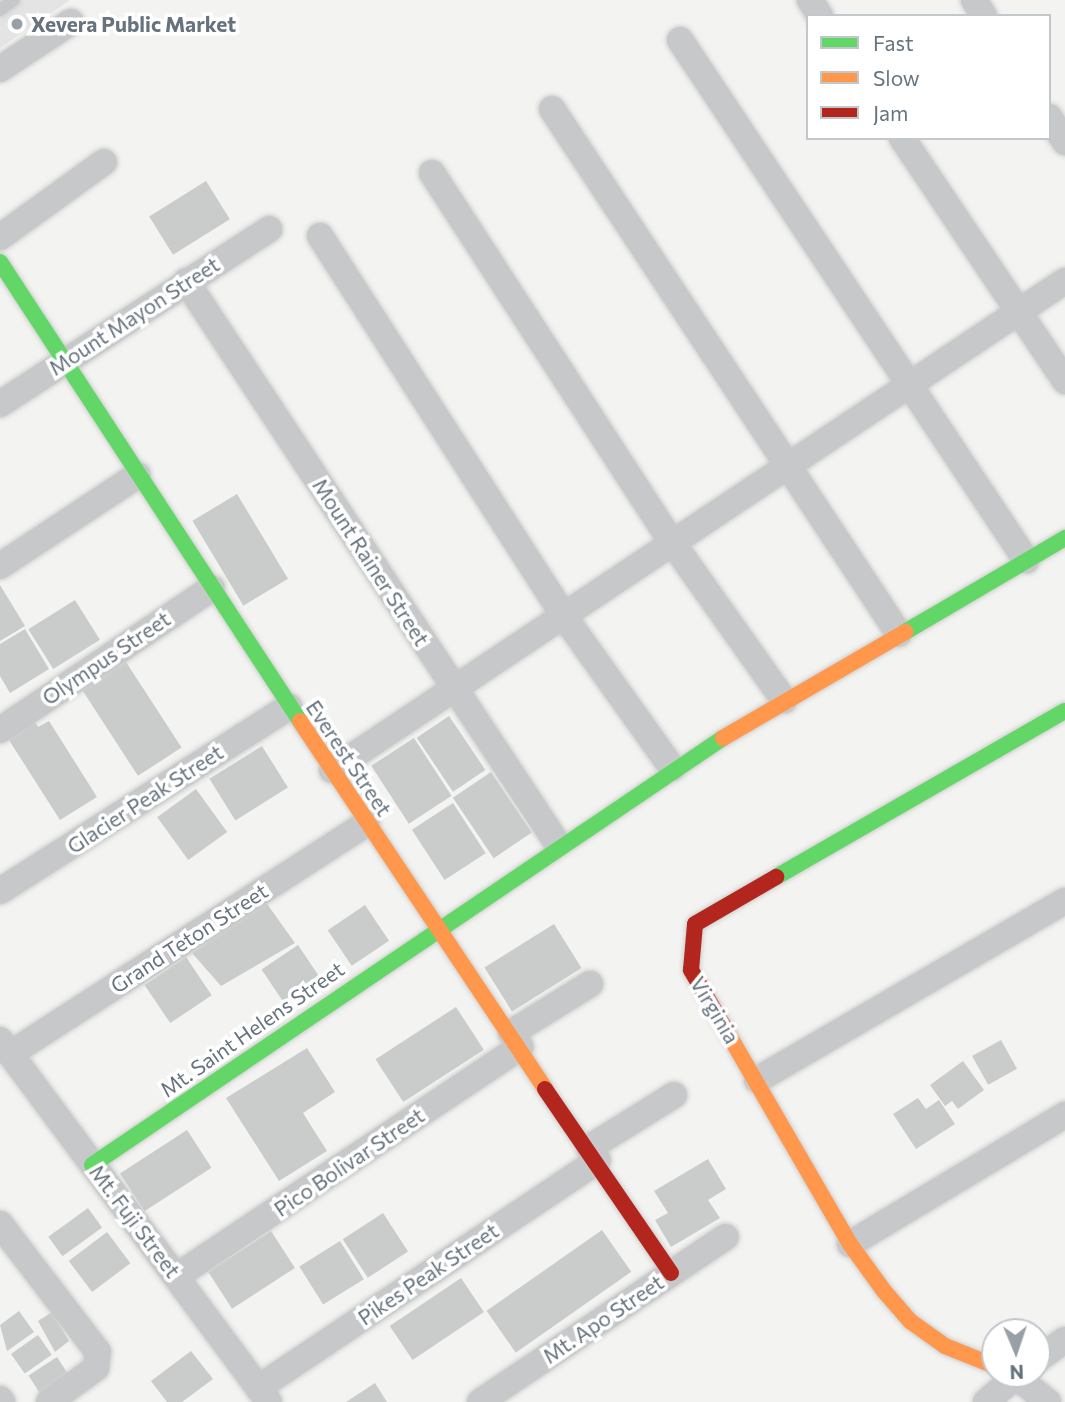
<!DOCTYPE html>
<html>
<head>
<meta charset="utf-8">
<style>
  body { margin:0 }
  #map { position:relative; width:1065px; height:1402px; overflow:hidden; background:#f3f3f1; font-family:Commissioner,sans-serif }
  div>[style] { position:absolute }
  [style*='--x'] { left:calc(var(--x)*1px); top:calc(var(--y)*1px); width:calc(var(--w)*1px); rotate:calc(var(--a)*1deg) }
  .built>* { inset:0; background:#e3e4e3 }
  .building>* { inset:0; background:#cacbcb; transform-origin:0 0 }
  .roads { filter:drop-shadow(0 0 2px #cfcfcf) drop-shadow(0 0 2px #cfcfcf) }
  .lane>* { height:12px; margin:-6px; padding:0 6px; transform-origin:6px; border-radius:6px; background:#c7c8c9 }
  .street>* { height:26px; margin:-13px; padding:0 13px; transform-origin:13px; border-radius:13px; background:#c7c8c9 }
  .fast>* { height:16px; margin:-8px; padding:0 8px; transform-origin:8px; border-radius:8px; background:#63d668 }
  .slow>* { height:16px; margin:-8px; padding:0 8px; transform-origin:8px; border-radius:8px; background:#ff974d }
  .jam>* { height:16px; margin:-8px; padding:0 8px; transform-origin:8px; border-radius:8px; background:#b3261e }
  .dots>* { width:19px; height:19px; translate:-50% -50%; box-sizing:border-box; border:4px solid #fff; border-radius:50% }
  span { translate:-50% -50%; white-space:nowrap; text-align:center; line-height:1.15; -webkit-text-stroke:7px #fff; paint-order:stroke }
  .poi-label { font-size:21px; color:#66737e; font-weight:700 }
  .left { translate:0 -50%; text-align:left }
  .street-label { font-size:21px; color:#66737e }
  .legend { position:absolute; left:806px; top:14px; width:245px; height:126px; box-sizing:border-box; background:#fff; border:2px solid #c2c7cb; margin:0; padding:9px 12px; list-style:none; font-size:21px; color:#66737e }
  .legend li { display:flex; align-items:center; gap:14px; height:35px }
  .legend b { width:35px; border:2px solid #c2c7cb }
  .north { position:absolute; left:981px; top:1318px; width:70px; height:70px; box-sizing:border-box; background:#fff; border:2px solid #c2c7cb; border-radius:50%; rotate:178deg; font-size:19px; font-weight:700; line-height:28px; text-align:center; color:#66737e }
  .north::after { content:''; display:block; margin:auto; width:24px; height:32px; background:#97a0a6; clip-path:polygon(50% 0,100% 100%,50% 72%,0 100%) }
</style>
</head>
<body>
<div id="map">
  <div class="built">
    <div style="clip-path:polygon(0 0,70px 0,0 48px)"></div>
  </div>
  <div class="building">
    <div style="left:206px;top:181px;width:45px;height:67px;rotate:58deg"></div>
    <div style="left:237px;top:494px;width:99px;height:52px;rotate:59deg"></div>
    <div style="clip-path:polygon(0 585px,25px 626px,0 641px)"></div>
    <div style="left:75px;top:600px;width:47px;height:55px;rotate:58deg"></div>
    <div style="clip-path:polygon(25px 629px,49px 669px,10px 693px,0 676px,0 644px)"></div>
    <div style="left:126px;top:662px;width:102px;height:52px;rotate:57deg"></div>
    <div style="left:449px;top:716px;width:65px;height:39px;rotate:56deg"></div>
    <div style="clip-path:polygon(34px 720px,38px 727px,49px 721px,97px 797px,60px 820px,7px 737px)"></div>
    <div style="left:414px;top:738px;width:69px;height:51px;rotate:57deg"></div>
    <div style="left:262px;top:746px;width:49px;height:62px;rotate:58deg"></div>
    <div style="left:491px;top:772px;width:73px;height:46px;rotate:56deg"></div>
    <div style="left:196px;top:789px;width:53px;height:48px;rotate:54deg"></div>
    <div style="left:453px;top:803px;width:60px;height:49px;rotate:57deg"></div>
    <div style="clip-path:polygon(265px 901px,295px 943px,221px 986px,192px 953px)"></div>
    <div style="left:365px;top:905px;width:43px;height:45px;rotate:56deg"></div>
    <div style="left:554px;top:924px;width:52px;height:82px;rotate:58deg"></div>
    <div style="left:298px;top:945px;width:43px;height:44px;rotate:56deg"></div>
    <div style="left:186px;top:957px;width:46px;height:50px;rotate:56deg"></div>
    <div style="left:456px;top:1007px;width:51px;height:96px;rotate:57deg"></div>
    <div style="left:1001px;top:1040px;width:33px;height:33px;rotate:61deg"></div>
    <div style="clip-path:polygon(307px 1048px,335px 1092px,303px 1113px,327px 1151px,279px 1181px,226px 1098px)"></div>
    <div style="clip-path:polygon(963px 1061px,984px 1090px,958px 1109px,952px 1101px,945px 1106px,930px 1085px)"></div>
    <div style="clip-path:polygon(918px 1098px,926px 1109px,939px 1100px,955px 1124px,916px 1149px,893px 1114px)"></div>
    <div style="left:187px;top:1130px;width:45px;height:80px;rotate:57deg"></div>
    <div style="clip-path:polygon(708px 1159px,726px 1189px,708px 1200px,720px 1218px,671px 1247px,655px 1220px,668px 1213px,654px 1191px)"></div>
    <div style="left:88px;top:1208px;width:24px;height:49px;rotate:54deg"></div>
    <div style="left:383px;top:1213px;width:46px;height:48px;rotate:57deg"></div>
    <div style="left:602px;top:1230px;width:51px;height:141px;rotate:55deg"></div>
    <div style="left:271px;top:1231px;width:44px;height:75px;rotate:57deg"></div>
    <div style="left:107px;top:1232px;width:39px;height:48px;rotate:53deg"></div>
    <div style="left:340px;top:1241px;width:45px;height:48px;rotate:58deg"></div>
    <div style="left:461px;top:1278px;width:41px;height:86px;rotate:56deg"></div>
    <div style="clip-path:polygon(19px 1311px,34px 1332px,7px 1351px,0 1325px)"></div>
    <div style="clip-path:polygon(52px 1312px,69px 1341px,55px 1352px,38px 1321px)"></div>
    <div style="left:38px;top:1335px;width:24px;height:33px;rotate:55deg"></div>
    <div style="clip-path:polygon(191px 1351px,213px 1379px,182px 1402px,167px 1402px,151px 1381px)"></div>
    <div style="left:57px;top:1357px;width:24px;height:34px;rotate:57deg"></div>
    <div style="clip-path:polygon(375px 1383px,387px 1402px,346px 1402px)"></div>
  </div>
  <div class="roads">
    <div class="lane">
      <div style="--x:0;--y:10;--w:17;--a:-36"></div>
    </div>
    <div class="street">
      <div style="--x:810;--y:0;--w:19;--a:58"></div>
      <div style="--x:974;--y:0;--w:19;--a:58"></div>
      <div style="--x:680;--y:40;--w:625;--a:56.36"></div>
      <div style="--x:0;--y:69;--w:85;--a:-33.5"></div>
      <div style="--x:552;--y:109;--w:629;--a:56.54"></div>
      <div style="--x:1049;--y:117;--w:30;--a:57"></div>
      <div style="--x:902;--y:138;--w:293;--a:56.1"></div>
      <div style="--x:432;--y:173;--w:440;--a:57"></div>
      <div style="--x:672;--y:542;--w:194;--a:54.7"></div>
      <div style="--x:320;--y:236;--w:450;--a:57.3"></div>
      <div style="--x:563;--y:615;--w:188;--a:54.5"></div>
      <div style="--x:0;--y:237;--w:128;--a:-35.8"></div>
      <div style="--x:186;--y:281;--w:673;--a:56.57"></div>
      <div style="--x:0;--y:404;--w:321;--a:-33"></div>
      <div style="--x:0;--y:566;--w:165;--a:-33.4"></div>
      <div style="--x:0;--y:730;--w:255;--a:-33.8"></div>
      <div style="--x:332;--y:770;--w:881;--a:-33.71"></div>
      <div style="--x:0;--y:891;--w:343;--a:-32.5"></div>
      <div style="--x:511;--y:1033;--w:93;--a:-31.8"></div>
      <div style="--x:0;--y:1040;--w:451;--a:53.4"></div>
      <div style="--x:10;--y:1054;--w:425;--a:-32.9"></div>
      <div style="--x:757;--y:1080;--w:356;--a:-30.2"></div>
      <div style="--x:589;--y:1148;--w:100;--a:-31.9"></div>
      <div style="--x:0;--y:1224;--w:161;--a:52.6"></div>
      <div style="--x:98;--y:1352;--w:16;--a:97"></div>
      <div style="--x:96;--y:1368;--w:58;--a:144.1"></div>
      <div style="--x:850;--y:1244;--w:251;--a:-31"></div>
      <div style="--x:177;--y:1276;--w:413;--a:-33.7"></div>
      <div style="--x:1037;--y:1360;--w:34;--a:-36"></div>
      <div style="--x:1013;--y:1374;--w:45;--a:38.7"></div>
      <div style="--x:258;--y:1388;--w:409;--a:-33.8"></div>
      <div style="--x:0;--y:1399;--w:4;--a:56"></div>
      <div style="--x:480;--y:1402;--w:296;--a:-33.9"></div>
      <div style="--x:986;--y:1402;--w:43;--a:-41.2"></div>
    </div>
    <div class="fast">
      <div style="--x:0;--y:262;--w:548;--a:56.83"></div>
      <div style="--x:905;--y:632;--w:186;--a:-30.4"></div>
      <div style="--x:776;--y:877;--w:333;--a:-29.9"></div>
      <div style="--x:92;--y:1165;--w:762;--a:-34.09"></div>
    </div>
    <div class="slow">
      <div style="--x:300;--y:721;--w:442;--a:56.3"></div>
      <div style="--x:723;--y:738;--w:211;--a:-30.2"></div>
      <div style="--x:723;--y:1025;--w:253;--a:59.9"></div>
      <div style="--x:850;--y:1244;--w:58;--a:54.1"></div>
      <div style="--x:884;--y:1291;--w:40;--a:49"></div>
      <div style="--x:910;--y:1321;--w:43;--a:35.5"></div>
      <div style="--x:945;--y:1346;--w:54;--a:21.8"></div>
    </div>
    <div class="jam">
      <div style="--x:723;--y:1025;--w:64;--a:-120.2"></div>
      <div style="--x:691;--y:970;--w:46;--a:-85"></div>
      <div style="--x:695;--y:924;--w:94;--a:-30.1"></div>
      <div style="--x:545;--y:1089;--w:223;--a:55.6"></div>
    </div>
  </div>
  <div class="dots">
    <div style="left:17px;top:24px;background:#97a0a6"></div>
  </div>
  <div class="poi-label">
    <span class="left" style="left:31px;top:24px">Xevera Public Market</span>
  </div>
  <div class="street-label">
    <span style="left:134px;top:316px;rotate:-33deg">Mount Mayon Street</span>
    <span style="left:371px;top:562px;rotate:57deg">Mount Rainer Street</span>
    <span style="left:106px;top:658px;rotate:-34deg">Olympus Street</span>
    <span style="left:349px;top:758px;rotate:56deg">Everest Street</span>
    <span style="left:145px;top:799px;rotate:-33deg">Glacier Peak Street</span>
    <span style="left:189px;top:938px;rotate:-33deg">Grand Teton Street</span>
    <span style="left:715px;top:1010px;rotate:59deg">Virginia</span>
    <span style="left:252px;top:1029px;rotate:-35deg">Mt. Saint Helens Street</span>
    <span style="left:349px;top:1162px;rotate:-34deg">Pico Bolivar Street</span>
    <span style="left:135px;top:1221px;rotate:53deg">Mt. Fuji Street</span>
    <span style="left:428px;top:1274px;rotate:-34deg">Pikes Peak Street</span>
    <span style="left:603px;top:1319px;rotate:-34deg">Mt. Apo Street</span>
  </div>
  <ul class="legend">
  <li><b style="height:9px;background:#63d668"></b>Fast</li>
  <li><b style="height:9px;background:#ff974d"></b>Slow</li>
  <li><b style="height:9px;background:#b3261e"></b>Jam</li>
  </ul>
  <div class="north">N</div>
</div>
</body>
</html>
